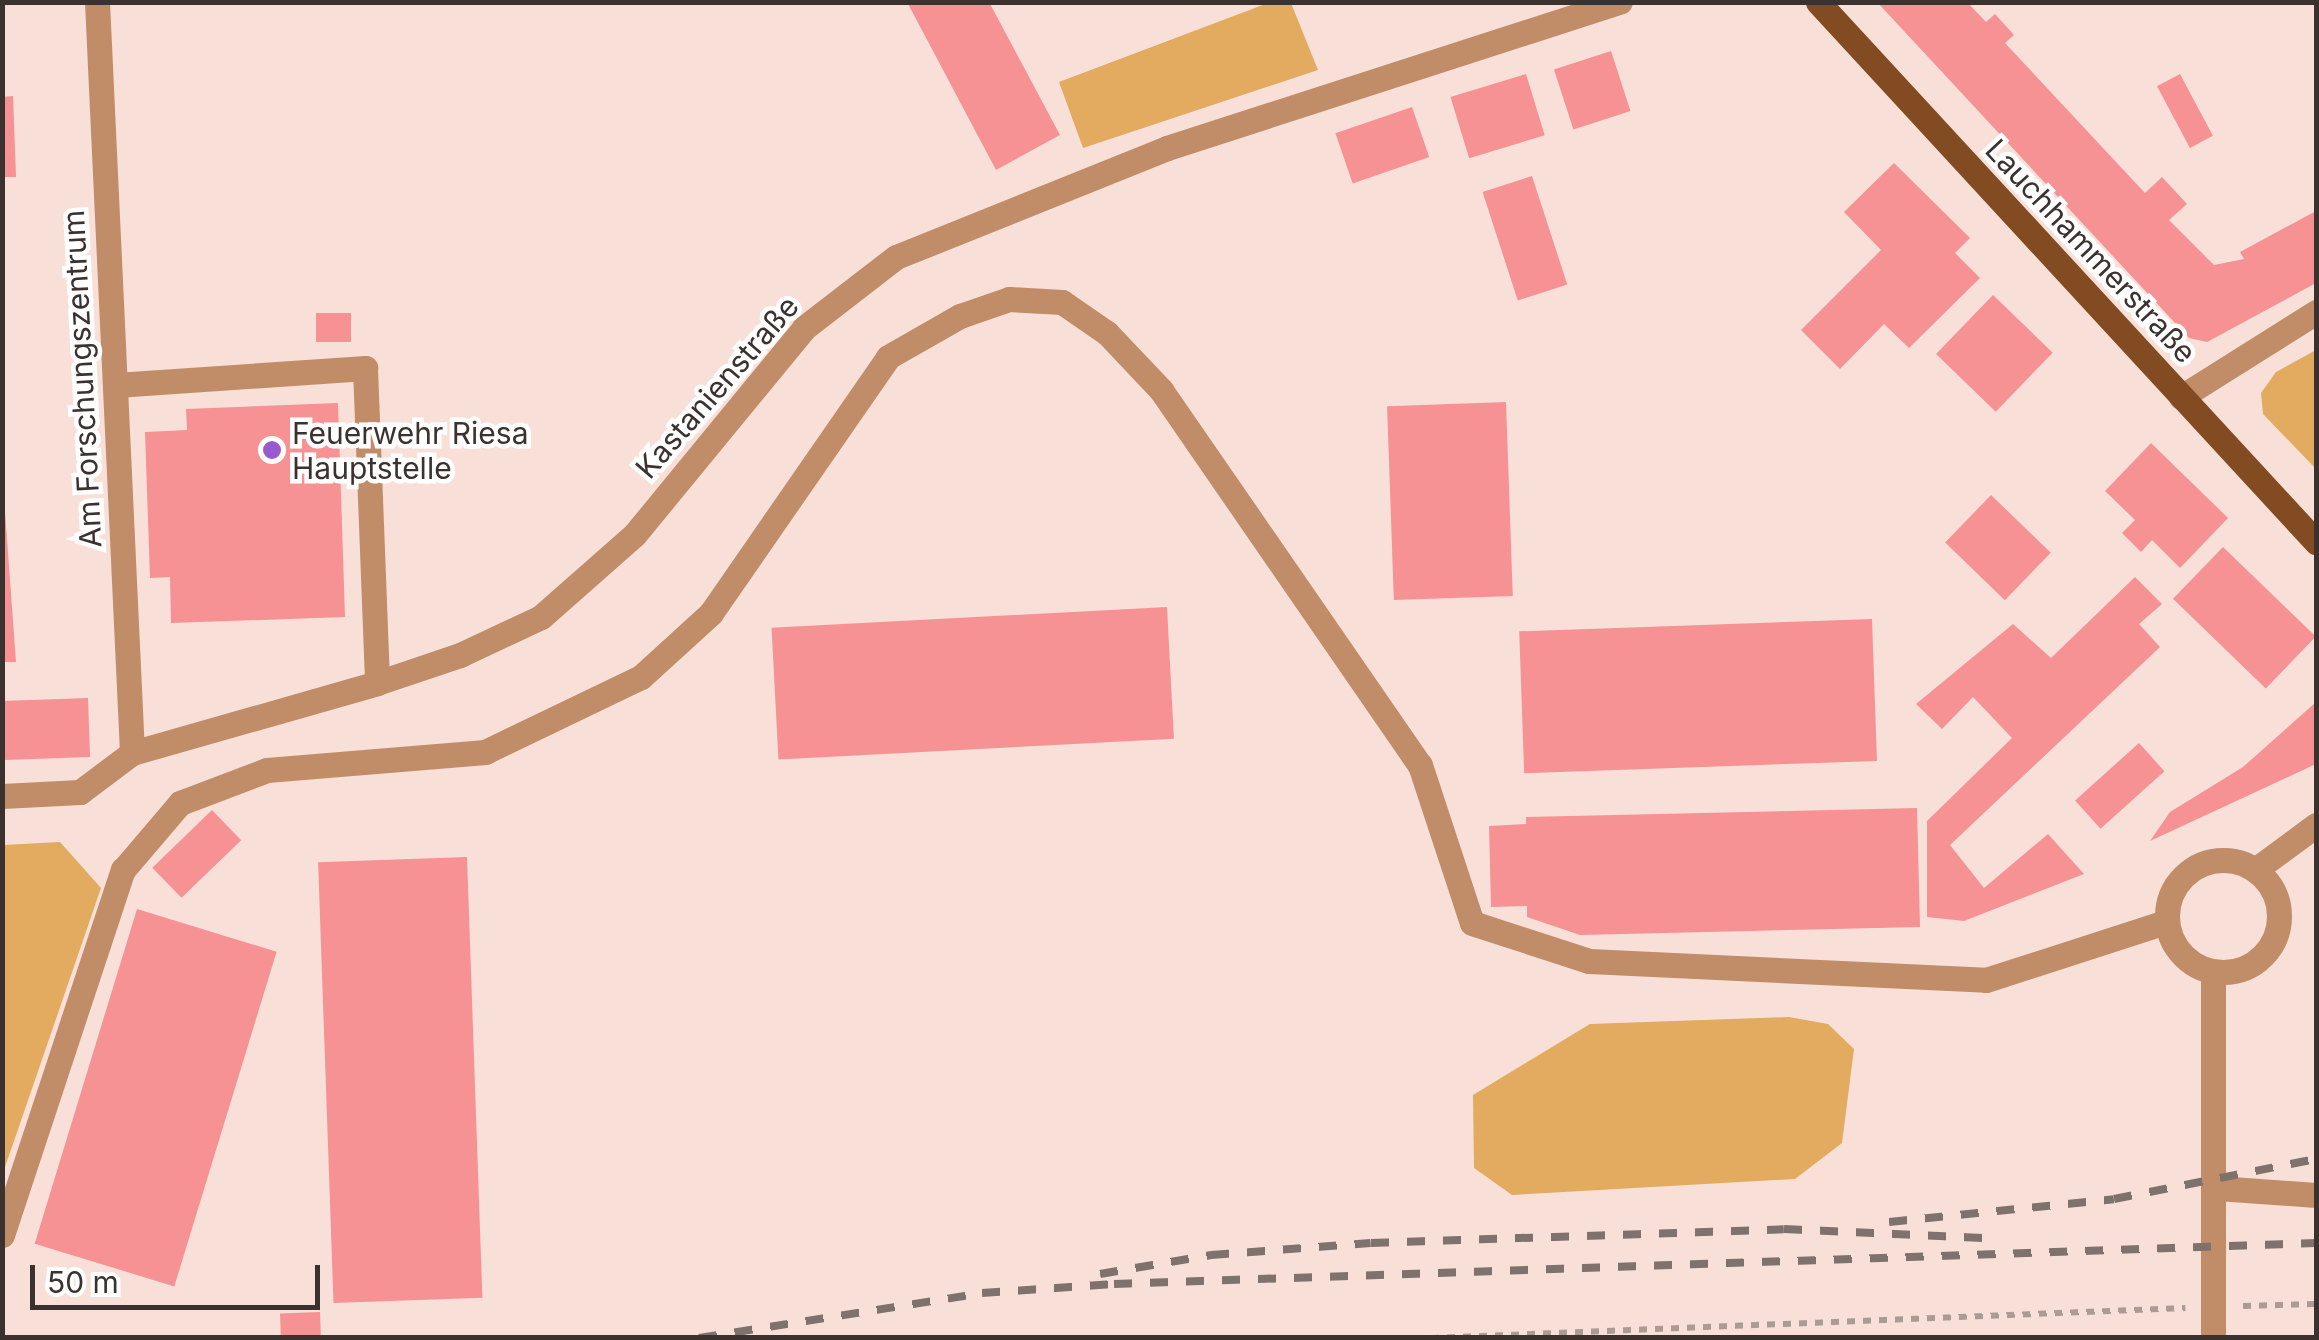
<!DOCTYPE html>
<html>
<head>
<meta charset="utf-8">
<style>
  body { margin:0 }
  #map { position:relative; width:2319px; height:1340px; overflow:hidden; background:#f8e0d9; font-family:Inter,sans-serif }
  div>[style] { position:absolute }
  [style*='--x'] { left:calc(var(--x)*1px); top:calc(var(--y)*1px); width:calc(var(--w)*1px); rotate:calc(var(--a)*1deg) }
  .green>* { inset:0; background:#e2ab60 }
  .building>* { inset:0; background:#f69194; transform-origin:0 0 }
  .path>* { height:6px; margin-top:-3px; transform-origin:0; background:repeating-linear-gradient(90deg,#ac9a94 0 8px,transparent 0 16px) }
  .minor>* { height:25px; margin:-12.5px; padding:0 12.5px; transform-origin:12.5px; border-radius:12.5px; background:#c18c68 }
  .minor>.ring { margin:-12.5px; padding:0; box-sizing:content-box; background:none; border:25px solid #c18c68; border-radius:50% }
  .major>* { height:25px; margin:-12.5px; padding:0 12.5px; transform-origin:12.5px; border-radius:12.5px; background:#824b21 }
  .rail>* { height:8px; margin-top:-4px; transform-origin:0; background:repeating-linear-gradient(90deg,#7f716c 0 18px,transparent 0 36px) }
  .dots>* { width:28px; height:28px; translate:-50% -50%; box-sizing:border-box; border:5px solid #fff; border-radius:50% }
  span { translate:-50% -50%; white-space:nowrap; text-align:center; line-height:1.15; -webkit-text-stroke:9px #fff; paint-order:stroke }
  .street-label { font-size:30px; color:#3b322f }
  .poi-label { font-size:30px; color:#3b322f }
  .left { translate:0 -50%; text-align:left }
  .frame { position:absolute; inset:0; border:5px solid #3b322f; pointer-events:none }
  .scale { position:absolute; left:30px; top:1265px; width:290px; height:45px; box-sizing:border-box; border:5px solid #3b322f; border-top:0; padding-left:12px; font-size:30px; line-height:35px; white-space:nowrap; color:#3b322f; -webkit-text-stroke:8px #fff; paint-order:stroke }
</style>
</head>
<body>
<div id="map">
  <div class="green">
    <div style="clip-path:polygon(1268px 3px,1291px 3px,1318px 70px,1083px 148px,1059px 82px)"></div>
    <div style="clip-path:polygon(2316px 350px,2316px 469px,2263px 414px,2261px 393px,2276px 372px)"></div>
    <div style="clip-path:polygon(60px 842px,101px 888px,3px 1173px,3px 845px)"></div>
    <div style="clip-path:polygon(1789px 1017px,1828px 1024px,1854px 1049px,1842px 1143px,1795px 1179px,1512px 1195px,1474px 1168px,1473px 1095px,1590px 1024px)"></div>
  </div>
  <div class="building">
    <div style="clip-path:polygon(907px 2px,989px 2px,1060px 135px,996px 170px)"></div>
    <div style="clip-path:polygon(1877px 2px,1967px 2px,1986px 22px,1995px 14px,2014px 35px,2005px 43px,2145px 193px,2162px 177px,2187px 204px,2169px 220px,2214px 265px,2244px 259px,2240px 252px,2316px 211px,2316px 283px,2207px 342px,2189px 338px)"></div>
    <div style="left:1611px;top:51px;width:63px;height:60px;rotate:72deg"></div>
    <div style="left:1526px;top:74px;width:64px;height:79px;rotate:73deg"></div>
    <div style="left:2180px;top:74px;width:70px;height:26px;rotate:62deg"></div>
    <div style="clip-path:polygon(13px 96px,16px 177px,2px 177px,2px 97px)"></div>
    <div style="left:1412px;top:107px;width:53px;height:81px;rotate:71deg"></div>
    <div style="clip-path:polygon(1894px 163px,1970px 238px,1955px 253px,1980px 278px,1909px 348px,1884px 324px,1840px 369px,1801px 330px,1881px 250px,1844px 212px)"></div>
    <div style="left:1532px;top:176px;width:114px;height:52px;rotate:72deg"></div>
    <div style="left:1993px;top:295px;width:83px;height:82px;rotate:44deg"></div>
    <div style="left:316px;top:313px;width:35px;height:29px"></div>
    <div style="left:1506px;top:402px;width:194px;height:119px;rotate:88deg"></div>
    <div style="clip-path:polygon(338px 403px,345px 617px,171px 623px,170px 577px,150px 578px,145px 432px,187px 430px,186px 409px)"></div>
    <div style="clip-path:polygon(2151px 443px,2228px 518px,2180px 568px,2152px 540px,2141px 552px,2122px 533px,2135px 520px,2105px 491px)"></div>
    <div style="clip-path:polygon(2px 471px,16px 662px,2px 662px)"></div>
    <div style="left:1991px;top:495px;width:83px;height:66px;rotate:44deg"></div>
    <div style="left:2223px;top:547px;width:129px;height:72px;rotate:44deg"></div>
    <div style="clip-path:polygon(2135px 577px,2162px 604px,2139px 624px,2160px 647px,1950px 845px,1984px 888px,2048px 834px,2084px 874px,1964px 921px,1927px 917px,1927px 821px,2012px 738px,1973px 697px,1942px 729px,1916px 704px,2013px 624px,2051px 658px)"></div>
    <div style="left:1167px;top:607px;width:132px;height:396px;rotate:87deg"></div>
    <div style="left:1872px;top:619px;width:142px;height:353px;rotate:88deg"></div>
    <div style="left:88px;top:698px;width:59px;height:86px;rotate:88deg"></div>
    <div style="clip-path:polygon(2316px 702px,2316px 764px,2150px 841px,2170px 812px,2243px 767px)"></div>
    <div style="left:2139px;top:743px;width:38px;height:86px;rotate:48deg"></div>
    <div style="clip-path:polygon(1917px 808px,1920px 927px,1580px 935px,1527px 917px,1527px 906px,1491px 907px,1489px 826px,1526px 824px,1526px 817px)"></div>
    <div style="left:212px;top:810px;width:42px;height:83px;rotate:46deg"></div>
    <div style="left:467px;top:857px;width:441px;height:149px;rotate:88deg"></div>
    <div style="left:137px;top:909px;width:146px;height:350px;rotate:17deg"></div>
    <div style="left:320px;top:1312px;width:26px;height:40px;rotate:88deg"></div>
  </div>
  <div class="path">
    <div style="--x:2243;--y:1306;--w:73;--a:-1.6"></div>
    <div style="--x:1431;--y:1338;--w:755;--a:-2.28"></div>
  </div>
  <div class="minor">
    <div style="--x:97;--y:2;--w:752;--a:87.33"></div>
    <div style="--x:116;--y:385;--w:250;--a:-3.9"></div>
    <div style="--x:365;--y:368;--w:315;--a:87.8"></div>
    <div style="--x:2181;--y:397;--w:160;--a:-32.2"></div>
    <div style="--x:2;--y:796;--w:78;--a:-2.9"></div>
    <div style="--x:80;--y:792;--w:65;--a:-36.9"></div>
    <div style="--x:132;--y:753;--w:255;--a:-15.9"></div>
    <div style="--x:377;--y:683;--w:88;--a:-18.6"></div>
    <div style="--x:460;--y:655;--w:89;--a:-25.1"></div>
    <div style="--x:541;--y:617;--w:125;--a:-41.4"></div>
    <div style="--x:635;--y:534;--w:266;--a:-50.6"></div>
    <div style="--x:804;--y:328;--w:116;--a:-37.7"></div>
    <div style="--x:896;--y:257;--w:292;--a:-21.9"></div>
    <div style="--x:1167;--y:148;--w:476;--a:-17.9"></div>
    <div class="ring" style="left:2167px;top:860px;width:87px;height:87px"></div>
    <div style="--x:2255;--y:870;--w:76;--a:-36.4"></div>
    <div style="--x:2217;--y:1188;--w:99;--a:4"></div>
    <div style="--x:2;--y:1235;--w:385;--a:-71.7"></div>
    <div style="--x:123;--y:870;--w:88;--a:-49.6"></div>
    <div style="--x:180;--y:803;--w:93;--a:-20.8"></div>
    <div style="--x:267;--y:770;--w:219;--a:-4.7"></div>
    <div style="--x:485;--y:752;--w:173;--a:-25.7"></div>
    <div style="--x:641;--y:677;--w:95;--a:-42.4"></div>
    <div style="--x:711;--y:613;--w:311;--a:-55.3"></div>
    <div style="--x:888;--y:357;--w:83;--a:-29.7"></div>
    <div style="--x:960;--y:316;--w:52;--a:-19.1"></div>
    <div style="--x:1009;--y:299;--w:53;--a:3.2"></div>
    <div style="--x:1062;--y:302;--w:55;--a:34.6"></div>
    <div style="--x:1107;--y:333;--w:79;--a:46.5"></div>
    <div style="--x:1161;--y:390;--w:456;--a:55.4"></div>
    <div style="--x:1420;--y:765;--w:166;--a:71.8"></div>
    <div style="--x:1472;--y:923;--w:123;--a:18"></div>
    <div style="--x:1589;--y:961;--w:397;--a:2.7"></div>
    <div style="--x:1986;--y:980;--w:189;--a:-17.9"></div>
    <div style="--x:2213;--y:1338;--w:366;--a:-90"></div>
  </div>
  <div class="major">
    <div style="--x:1818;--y:2;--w:735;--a:47.32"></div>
  </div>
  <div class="rail">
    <div style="--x:1889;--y:1222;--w:226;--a:-5.8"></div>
    <div style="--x:2114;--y:1199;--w:206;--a:-11.2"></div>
    <div style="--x:1100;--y:1274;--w:113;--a:-9.7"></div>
    <div style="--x:1211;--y:1255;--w:160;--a:-4.3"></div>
    <div style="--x:1371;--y:1243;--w:413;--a:-1.9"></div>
    <div style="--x:1784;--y:1229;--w:199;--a:2.6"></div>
    <div style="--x:699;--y:1338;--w:287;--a:-9"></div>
    <div style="--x:982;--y:1293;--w:132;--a:-3.9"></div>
    <div style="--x:1114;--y:1284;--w:1203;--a:-1.95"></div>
  </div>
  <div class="dots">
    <div style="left:272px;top:450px;background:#985ad1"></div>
  </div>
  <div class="street-label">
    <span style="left:2091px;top:251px;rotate:47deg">Lauchhammerstraße</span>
    <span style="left:82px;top:379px;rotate:-93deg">Am Forschungszentrum</span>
    <span style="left:717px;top:387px;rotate:-49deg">Kastanienstraße</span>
  </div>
  <div class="poi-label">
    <span class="left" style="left:292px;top:450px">Feuerwehr Riesa<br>Hauptstelle</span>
  </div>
  <div class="frame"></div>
  <div class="scale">50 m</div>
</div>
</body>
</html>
